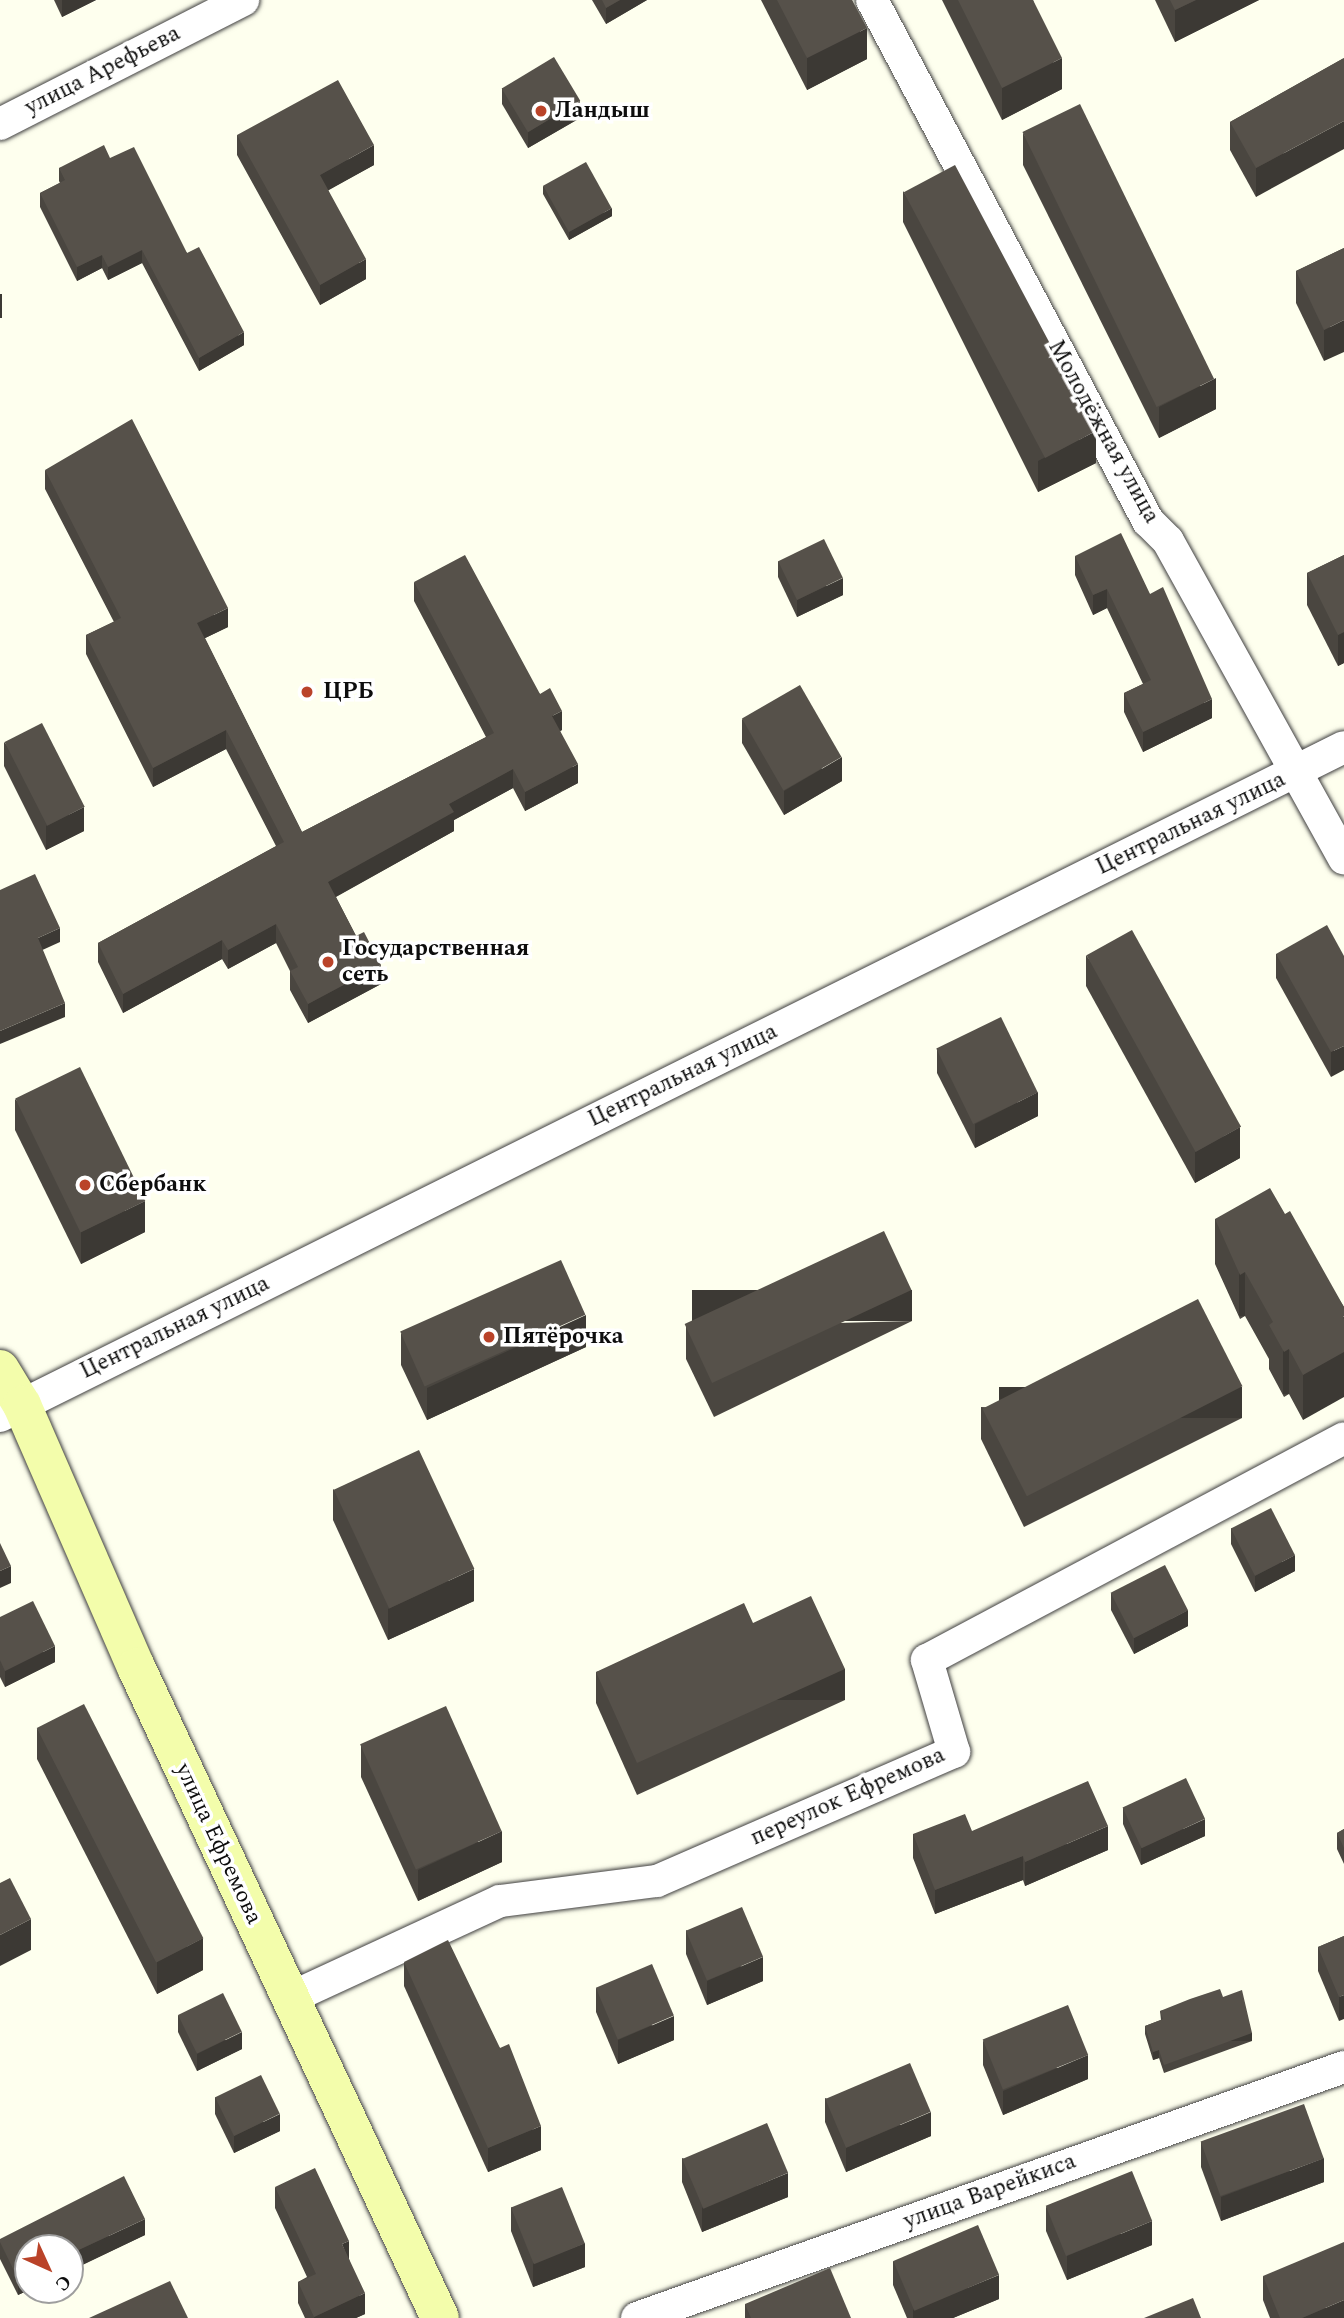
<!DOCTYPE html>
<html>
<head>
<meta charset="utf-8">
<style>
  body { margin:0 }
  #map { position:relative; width:1344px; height:2318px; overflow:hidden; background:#feffee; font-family:Spectral,serif }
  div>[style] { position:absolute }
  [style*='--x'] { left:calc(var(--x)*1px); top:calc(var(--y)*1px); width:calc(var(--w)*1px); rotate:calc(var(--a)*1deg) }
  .roads { filter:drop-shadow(0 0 2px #404040) drop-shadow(0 0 2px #404040) }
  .street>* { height:32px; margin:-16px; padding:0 16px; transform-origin:16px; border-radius:16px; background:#fff }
  .secondary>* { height:38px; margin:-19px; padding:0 19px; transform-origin:19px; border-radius:19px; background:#f3fdab }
  .wall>* { inset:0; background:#4a4640 }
  .shaded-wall>* { inset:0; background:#3c3934; transform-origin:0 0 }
  .building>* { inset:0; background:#56514a; transform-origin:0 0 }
  .dots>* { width:19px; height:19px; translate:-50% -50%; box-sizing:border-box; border:4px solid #fff; border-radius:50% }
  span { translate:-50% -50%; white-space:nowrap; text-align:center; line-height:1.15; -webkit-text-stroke:7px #fff; paint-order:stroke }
  .street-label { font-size:23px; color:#0d0d0d }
  .poi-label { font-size:23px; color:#0d0d0d; font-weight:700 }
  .left { translate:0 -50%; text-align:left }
  .north { position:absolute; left:14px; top:2234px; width:70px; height:70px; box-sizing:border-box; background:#fff; border:2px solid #9e9e9e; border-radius:50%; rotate:135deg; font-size:19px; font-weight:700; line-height:28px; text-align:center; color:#0d0d0d }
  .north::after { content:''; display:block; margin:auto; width:24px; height:32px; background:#ba4329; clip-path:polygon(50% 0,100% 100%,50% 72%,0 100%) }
</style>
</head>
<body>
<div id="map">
  <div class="roads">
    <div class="street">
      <div style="--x:872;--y:0;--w:590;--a:62.09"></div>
      <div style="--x:1148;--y:521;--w:28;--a:45"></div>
      <div style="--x:1168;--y:541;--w:363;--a:61"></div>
      <div style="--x:0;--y:124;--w:273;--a:-27"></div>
      <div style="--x:0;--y:1416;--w:1501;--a:-26.46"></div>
      <div style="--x:290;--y:1998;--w:231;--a:-24.8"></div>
      <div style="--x:500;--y:1901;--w:158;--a:-7.3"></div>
      <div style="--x:657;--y:1881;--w:324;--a:-23.5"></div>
      <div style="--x:954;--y:1752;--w:96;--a:-106.4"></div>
      <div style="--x:927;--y:1660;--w:472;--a:-28"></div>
      <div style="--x:637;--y:2318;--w:750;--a:-19.55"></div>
    </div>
    <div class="secondary">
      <div style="--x:0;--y:1369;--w:42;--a:58.6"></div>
      <div style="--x:22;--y:1405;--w:286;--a:66.5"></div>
      <div style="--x:136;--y:1667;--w:718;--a:64.97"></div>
    </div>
  </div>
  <div class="wall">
    <div style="clip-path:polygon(54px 0,96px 0,62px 17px)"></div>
    <div style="clip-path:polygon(592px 0,647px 0,606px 24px)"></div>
    <div style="clip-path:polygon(761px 0,852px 0,867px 59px,807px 90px)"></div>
    <div style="clip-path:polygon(942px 0,1033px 0,1062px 89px,1002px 120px)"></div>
    <div style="clip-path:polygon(1155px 0,1259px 0,1175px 42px)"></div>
    <div style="clip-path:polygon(1344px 58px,1256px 197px,1230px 150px,1230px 122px)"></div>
    <div style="clip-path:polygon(502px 88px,580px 118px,528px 148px,502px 104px)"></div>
    <div style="clip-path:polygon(1023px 133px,1216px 409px,1159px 438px,1023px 165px)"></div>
    <div style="clip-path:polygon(237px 135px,374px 165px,328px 190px,366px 279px,320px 305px,237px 155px)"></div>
    <div style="clip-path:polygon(110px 158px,187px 253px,244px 345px,199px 371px,142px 263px,108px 280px,102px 268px,77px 281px,40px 207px,40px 193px,60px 183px,59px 181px,59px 168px)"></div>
    <div style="clip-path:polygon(543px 186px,612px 216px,569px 240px,543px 194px)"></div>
    <div style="clip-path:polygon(903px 191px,1096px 463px,1038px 492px,903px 222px)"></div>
    <div style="clip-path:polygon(1344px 248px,1324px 361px,1296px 303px,1296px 271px)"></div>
    <div style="clip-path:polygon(45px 470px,228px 627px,205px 638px,302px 832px,486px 737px,414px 601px,414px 582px,540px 694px,562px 730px,560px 731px,578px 783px,525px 811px,513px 788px,454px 820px,454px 831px,336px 897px,381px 984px,308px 1023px,290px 990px,290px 971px,276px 943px,228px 969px,222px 959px,123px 1013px,98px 962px,98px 943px,276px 846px,226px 749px,153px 787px,86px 654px,86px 635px,114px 622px,45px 489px)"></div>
    <div style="clip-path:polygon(1344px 555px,1344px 663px,1338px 666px,1307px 605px,1307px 573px)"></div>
    <div style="clip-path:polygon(1075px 556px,1150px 594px,1212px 718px,1143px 752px,1124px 712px,1124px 693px,1143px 684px,1107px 608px,1093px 615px,1075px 575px)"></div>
    <div style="clip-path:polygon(778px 561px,843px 595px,797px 617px,778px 577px)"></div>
    <div style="clip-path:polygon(742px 719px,842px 781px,784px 815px,742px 743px)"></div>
    <div style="clip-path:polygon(4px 742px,84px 831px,46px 850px,4px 766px)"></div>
    <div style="clip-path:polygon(1276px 954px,1344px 956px,1331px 1077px,1276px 978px)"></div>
    <div style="clip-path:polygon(1086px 955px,1240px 1158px,1195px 1183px,1086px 986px)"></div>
    <div style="clip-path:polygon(937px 1049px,1038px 1116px,975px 1148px,937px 1073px)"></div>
    <div style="clip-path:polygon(15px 1099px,145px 1232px,81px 1264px,15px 1130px)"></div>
    <div style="clip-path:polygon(1285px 1214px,1344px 1307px,1303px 1420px,1289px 1394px,1284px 1397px,1269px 1369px,1269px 1359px,1245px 1316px,1240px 1319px,1215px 1264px,1215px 1219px)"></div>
    <div style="clip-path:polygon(912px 1321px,714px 1417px,686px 1359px,686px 1327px)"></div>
    <div style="clip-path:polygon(401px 1334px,586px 1347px,427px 1420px,401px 1365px)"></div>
    <div style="clip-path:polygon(981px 1407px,1242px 1418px,1024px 1527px,981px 1439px)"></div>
    <div style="clip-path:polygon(333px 1489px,474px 1601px,388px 1640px,333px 1520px)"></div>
    <div style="clip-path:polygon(1231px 1528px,1295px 1571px,1255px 1592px,1231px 1544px)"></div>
    <div style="clip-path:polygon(1111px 1593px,1188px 1626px,1134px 1654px,1111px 1610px)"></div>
    <div style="clip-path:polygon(0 1617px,55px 1662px,5px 1687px,0 1677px)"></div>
    <div style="clip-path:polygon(753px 1623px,845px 1700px,637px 1795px,596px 1703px,596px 1672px)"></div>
    <div style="clip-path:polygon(37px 1728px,203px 1970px,157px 1994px,37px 1759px)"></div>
    <div style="clip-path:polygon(361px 1745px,502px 1862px,418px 1901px,361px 1777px)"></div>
    <div style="clip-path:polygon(1123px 1808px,1205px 1836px,1141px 1865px,1123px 1824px)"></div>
    <div style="clip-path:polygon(1344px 1829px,1344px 1864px,1337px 1849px,1337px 1833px)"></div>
    <div style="clip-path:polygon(972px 1831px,1108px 1850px,1025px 1886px,1023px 1880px,935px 1914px,913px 1858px,913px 1834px)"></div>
    <div style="clip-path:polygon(686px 1930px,763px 1981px,707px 2005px,686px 1954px)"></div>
    <div style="clip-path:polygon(1344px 1936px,1339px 2021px,1318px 1971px,1318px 1947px)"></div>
    <div style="clip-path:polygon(404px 1962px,500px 2048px,541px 2150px,488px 2172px,404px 1986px)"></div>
    <div style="clip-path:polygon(596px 1988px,674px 2040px,618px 2064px,596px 2012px)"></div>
    <div style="clip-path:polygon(1223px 1997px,1252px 2041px,1164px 2073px,1159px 2058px,1153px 2060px,1145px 2034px,1145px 2026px,1161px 2020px,1160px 2011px)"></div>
    <div style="clip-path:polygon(178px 2015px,242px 2049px,197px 2071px,178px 2032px)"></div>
    <div style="clip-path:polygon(983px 2041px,1088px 2079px,1003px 2115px,983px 2065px)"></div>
    <div style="clip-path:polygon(215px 2097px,280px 2131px,234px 2153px,215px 2114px)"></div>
    <div style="clip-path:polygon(825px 2098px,931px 2136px,846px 2172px,825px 2122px)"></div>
    <div style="clip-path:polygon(1201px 2142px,1324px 2182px,1221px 2221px,1201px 2167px)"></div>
    <div style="clip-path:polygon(682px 2158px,788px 2197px,702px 2232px,682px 2182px)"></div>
    <div style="clip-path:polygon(275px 2187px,349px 2259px,365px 2314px,356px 2318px,305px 2318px,298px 2303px,298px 2282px,307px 2277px,275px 2208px)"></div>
    <div style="clip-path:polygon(511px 2207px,585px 2267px,533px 2287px,511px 2231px)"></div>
    <div style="clip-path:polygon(1046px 2207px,1152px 2245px,1067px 2280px,1046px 2231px)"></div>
    <div style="clip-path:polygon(145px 2235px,18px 2295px,0 2259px,0 2239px)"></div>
    <div style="clip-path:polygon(893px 2261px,999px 2299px,953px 2318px,907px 2318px,893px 2285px)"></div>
    <div style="clip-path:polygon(1263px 2276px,1344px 2318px,1270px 2318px,1263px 2300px)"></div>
    <div style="clip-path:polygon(745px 2304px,851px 2318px,745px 2318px)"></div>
  </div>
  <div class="shaded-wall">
    <div style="clip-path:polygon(62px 0,96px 0,62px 17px)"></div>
    <div style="clip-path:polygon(620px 0,647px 0,606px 24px,606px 8px)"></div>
    <div style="clip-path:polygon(1196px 0,1259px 0,1175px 42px,1175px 10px)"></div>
    <div style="clip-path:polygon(867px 28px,867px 59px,807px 90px,807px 58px)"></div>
    <div style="clip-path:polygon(1062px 58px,1062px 89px,1002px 120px,1002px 88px)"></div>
    <div style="clip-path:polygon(580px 101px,580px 118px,528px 148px,528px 132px)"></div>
    <div style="clip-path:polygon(1344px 121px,1344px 149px,1256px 197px,1256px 168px)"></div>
    <div style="clip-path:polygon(374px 145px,374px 165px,320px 195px,320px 175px)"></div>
    <div style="clip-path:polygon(612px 208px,612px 216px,569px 240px,569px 232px)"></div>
    <div style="clip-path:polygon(142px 250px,142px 263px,108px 280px,108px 267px)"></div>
    <div style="clip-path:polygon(102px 255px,102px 268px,77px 281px,77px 267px)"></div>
    <div style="clip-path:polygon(366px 259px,366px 279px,320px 305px,320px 285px)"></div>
    <div style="left:2px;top:294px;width:24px;height:2px;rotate:90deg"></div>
    <div style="clip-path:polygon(1344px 320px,1344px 352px,1324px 361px,1324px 330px)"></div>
    <div style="clip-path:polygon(244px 332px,244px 345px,199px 371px,199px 358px)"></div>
    <div style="clip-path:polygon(1216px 378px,1216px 409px,1159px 438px,1159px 407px)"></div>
    <div style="clip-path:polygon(1096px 431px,1096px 463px,1038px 492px,1038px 461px)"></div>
    <div style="clip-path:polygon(843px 578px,843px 595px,797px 617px,797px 600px)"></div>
    <div style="clip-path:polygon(1107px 589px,1107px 608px,1093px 615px,1093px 595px)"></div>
    <div style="clip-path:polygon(228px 608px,228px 627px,197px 642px,197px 623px)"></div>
    <div style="clip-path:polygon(1344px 632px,1344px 663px,1338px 666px,1338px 635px)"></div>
    <div style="clip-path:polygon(1212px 699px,1212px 718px,1143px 752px,1143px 732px)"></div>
    <div style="clip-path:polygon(562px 711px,562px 730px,552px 735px,552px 716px)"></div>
    <div style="clip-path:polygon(226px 730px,226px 749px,153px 787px,153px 768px)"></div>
    <div style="clip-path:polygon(842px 757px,842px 781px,784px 815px,784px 791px)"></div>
    <div style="clip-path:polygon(578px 764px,578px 783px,525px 811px,525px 792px)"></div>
    <div style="clip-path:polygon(513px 769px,513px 788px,454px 820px,454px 831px,328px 901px,328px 882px,449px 804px)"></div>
    <div style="clip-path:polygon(84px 807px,84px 831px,46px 850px,46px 826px)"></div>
    <div style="clip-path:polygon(276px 924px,276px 943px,228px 969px,228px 950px)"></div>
    <div style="clip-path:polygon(60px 928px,60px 942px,38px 952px,38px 938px)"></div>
    <div style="clip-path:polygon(222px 940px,222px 959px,123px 1013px,123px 994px)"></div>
    <div style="clip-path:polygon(381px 965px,381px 984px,308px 1023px,308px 1004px)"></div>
    <div style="clip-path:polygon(65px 1003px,65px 1017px,0 1044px,0 1031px)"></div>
    <div style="clip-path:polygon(1344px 1046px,1344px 1070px,1331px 1077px,1331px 1052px)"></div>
    <div style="clip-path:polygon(1038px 1092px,1038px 1116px,975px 1148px,975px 1124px)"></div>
    <div style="clip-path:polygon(1240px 1127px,1240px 1158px,1195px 1183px,1195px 1152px)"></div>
    <div style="clip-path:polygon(145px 1201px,145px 1232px,81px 1264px,81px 1232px)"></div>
    <div style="left:1245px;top:1272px;width:44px;height:6px;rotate:90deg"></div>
    <div style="left:912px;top:1290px;width:31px;height:220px;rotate:90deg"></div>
    <div style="clip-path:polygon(586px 1315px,586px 1347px,427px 1420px,427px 1388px)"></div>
    <div style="clip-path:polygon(1344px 1316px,1344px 1397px,1303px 1420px,1303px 1375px)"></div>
    <div style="left:1289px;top:1349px;width:45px;height:6px;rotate:90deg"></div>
    <div style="left:1242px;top:1387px;width:31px;height:243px;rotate:90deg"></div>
    <div style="clip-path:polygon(1295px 1555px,1295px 1571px,1255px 1592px,1255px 1576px)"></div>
    <div style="clip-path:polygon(11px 1566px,11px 1583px,0 1588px,0 1571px)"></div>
    <div style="clip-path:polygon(474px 1569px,474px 1601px,388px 1640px,388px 1609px)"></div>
    <div style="clip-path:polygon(1188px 1610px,1188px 1626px,1134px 1654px,1134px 1638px)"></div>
    <div style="clip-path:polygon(55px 1646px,55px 1662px,5px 1687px,5px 1671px)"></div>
    <div style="left:845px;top:1669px;width:31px;height:228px;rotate:90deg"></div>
    <div style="clip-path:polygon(1205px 1819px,1205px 1836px,1141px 1865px,1141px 1848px)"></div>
    <div style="clip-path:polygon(1108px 1826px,1108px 1850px,1025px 1886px,1025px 1862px)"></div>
    <div style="clip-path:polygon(502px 1831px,502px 1862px,418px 1901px,418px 1870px)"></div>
    <div style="clip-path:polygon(1023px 1856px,1023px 1880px,935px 1914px,935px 1890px)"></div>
    <div style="clip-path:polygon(31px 1919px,31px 1950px,0 1966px,0 1935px)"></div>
    <div style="clip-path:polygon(203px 1938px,203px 1970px,157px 1994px,157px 1962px)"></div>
    <div style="clip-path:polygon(763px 1957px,763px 1981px,707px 2005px,707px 1981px)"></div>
    <div style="clip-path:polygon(1344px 1995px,1344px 2019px,1339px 2021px,1339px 1997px)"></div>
    <div style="clip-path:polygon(674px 2016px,674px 2040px,618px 2064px,618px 2040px)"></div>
    <div style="clip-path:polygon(242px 2032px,242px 2049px,197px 2071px,197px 2054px)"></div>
    <div style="left:1252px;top:2033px;width:8px;height:94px;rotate:90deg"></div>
    <div style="clip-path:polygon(1159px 2050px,1159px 2058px,1153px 2060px,1153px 2052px)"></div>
    <div style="clip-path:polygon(1088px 2055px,1088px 2079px,1003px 2115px,1003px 2091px)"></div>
    <div style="clip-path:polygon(931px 2112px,931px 2136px,846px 2172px,846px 2148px)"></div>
    <div style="clip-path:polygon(280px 2114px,280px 2131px,234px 2153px,234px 2136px)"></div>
    <div style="clip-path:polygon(541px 2126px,541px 2150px,488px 2172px,488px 2148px)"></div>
    <div style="clip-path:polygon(1324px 2158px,1324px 2182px,1221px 2221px,1221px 2197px)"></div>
    <div style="clip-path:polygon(788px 2173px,788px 2197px,702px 2232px,702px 2208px)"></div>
    <div style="clip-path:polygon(145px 2219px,145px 2235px,70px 2271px,70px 2254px)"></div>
    <div style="clip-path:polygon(1152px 2221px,1152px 2245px,1067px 2280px,1067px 2256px)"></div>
    <div style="clip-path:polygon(349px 2241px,349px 2262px,342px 2244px)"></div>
    <div style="clip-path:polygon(585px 2243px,585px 2267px,533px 2287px,533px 2263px)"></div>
    <div style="clip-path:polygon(28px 2274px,28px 2290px,29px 2290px,18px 2295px,18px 2279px)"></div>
    <div style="clip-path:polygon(999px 2275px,999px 2299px,953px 2318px,913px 2318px,913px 2310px)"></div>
    <div style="clip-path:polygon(365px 2293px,365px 2314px,356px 2318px,314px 2318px,314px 2317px)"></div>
    <div style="clip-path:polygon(1344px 2300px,1344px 2318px,1302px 2318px)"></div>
  </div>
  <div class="building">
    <div style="clip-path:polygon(602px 0,620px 0,606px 8px)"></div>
    <div style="clip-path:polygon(777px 0,852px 0,867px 28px,807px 58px)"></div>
    <div style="clip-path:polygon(958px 0,1033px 0,1062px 58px,1002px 88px)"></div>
    <div style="clip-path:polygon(1170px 0,1196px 0,1175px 10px)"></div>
    <div style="left:554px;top:57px;width:51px;height:61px;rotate:59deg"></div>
    <div style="clip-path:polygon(1344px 58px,1344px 121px,1256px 168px,1230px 122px)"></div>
    <div style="clip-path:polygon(338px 80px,374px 145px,320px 175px,366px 259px,320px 285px,237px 135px)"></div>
    <div style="left:1080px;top:104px;width:306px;height:64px;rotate:64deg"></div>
    <div style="clip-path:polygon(104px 145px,110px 158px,134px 147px,187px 253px,199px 247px,244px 332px,199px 358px,142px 250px,108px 267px,102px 255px,77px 267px,40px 193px,65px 180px,59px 168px)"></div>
    <div style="left:586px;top:162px;width:53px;height:49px;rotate:61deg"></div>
    <div style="left:955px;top:165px;width:301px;height:58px;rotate:62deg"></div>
    <div style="clip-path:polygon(1344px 248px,1344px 320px,1324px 330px,1296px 271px)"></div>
    <div style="clip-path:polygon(132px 419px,228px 608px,197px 623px,302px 832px,494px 733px,414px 582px,465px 555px,540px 694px,550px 688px,562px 711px,552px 716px,578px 764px,525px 792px,513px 769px,449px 804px,454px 812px,328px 882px,356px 936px,364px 932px,381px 965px,308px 1004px,290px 971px,298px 967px,276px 924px,228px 950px,222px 940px,123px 994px,98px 943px,284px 842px,226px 730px,153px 768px,86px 635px,121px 618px,45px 470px)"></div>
    <div style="clip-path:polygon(1121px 533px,1150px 594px,1163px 587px,1212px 699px,1143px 732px,1124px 693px,1151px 680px,1107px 589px,1093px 595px,1075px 556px)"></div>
    <div style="left:824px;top:539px;width:43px;height:51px;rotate:64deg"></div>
    <div style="clip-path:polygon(1344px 555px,1344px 632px,1338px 635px,1307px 573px)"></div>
    <div style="left:800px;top:685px;width:83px;height:67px;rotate:60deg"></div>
    <div style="left:42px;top:723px;width:94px;height:42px;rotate:63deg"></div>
    <div style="clip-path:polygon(35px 874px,60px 928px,38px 938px,65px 1003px,0 1031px,0 890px)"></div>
    <div style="clip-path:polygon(1327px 925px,1344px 956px,1344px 1046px,1331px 1052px,1276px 954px)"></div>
    <div style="left:1132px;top:930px;width:225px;height:52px;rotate:61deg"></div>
    <div style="left:1001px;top:1017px;width:84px;height:72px;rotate:64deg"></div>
    <div style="left:80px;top:1067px;width:149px;height:72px;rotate:64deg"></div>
    <div style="clip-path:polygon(1270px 1188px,1285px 1214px,1290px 1211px,1344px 1307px,1344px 1316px,1343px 1317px,1344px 1319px,1344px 1352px,1303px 1375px,1289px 1349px,1284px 1352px,1269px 1325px,1273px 1322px,1245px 1272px,1240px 1275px,1215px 1219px)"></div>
    <div style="left:884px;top:1231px;width:65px;height:220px;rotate:65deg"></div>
    <div style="left:561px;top:1260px;width:60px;height:176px;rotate:66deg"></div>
    <div style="left:1198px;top:1299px;width:98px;height:242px;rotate:63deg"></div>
    <div style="left:419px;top:1450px;width:131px;height:94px;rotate:65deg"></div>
    <div style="left:1271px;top:1508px;width:53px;height:45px;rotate:63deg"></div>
    <div style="clip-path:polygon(0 1543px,11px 1566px,0 1571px)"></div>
    <div style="left:1165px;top:1565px;width:51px;height:61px;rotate:63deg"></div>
    <div style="clip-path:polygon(811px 1596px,845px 1669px,637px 1763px,596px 1672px,744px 1603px,753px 1623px)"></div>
    <div style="clip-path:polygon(33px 1601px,55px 1646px,5px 1671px,0 1660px,0 1617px)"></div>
    <div style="left:84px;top:1704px;width:263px;height:53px;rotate:63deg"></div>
    <div style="left:446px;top:1706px;width:137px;height:94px;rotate:66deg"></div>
    <div style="left:1186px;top:1778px;width:45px;height:70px;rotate:65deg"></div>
    <div style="clip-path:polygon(1088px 1781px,1108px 1826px,1025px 1862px,1023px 1856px,935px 1890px,913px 1834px,965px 1814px,972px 1831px)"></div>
    <div style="clip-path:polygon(1344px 1829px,1344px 1848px,1337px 1833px)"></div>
    <div style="clip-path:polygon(10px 1878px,31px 1919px,0 1935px,0 1883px)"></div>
    <div style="left:742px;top:1907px;width:54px;height:61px;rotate:67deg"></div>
    <div style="clip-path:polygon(1344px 1936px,1344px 1995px,1339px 1997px,1318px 1947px)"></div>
    <div style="clip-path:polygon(448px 1940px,500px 2048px,509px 2044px,541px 2126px,488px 2148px,404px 1962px)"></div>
    <div style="left:652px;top:1964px;width:56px;height:61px;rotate:67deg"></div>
    <div style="clip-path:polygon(1220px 1989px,1223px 1997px,1242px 1990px,1252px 2033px,1164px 2065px,1159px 2050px,1153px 2052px,1145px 2026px,1163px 2019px,1160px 2011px,1190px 1999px)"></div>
    <div style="left:223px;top:1993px;width:43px;height:50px;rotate:64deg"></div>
    <div style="left:1068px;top:2005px;width:54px;height:92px;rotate:68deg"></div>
    <div style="left:910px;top:2063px;width:53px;height:92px;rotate:67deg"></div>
    <div style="left:261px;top:2075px;width:43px;height:51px;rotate:64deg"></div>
    <div style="left:1304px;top:2104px;width:58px;height:110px;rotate:70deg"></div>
    <div style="left:767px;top:2123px;width:54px;height:92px;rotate:67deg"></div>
    <div style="clip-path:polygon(315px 2168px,349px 2241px,342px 2244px,365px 2293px,314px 2317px,298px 2282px,316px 2274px,275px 2187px)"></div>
    <div style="left:1132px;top:2171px;width:54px;height:93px;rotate:68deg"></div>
    <div style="clip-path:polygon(124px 2176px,145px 2219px,70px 2254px,70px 2248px,28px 2248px,28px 2274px,18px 2279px,0 2242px,0 2239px)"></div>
    <div style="left:562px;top:2187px;width:61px;height:55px;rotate:68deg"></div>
    <div style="left:978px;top:2225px;width:54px;height:92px;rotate:67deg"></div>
    <div style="clip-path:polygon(1344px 2242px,1344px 2300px,1302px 2318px,1280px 2318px,1263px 2276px)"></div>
    <div style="clip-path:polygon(830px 2268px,851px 2318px,751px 2318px,745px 2304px)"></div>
    <div style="clip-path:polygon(170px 2281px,188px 2318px,89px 2318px)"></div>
    <div style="clip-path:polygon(1193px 2298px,1201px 2318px,1144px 2318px)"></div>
  </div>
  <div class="dots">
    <div style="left:541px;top:111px;background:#ba4329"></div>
    <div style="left:307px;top:692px;background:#ba4329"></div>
    <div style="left:328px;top:962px;background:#ba4329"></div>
    <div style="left:85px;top:1185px;background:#ba4329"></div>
    <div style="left:489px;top:1337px;background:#ba4329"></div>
  </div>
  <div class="street-label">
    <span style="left:103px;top:71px;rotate:-27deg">улица Арефьева</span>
    <span style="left:1103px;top:432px;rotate:61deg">Молодёжная улица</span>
    <span style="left:1191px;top:824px;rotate:-26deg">Центральная улица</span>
    <span style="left:683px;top:1076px;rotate:-26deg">Центральная улица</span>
    <span style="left:175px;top:1328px;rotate:-26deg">Центральная улица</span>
    <span style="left:848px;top:1797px;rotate:-24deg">переулок Ефремова</span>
    <span style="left:218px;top:1844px;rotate:65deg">улица Ефремова</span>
    <span style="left:990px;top:2192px;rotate:-20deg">улица Варейкиса</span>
  </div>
  <div class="poi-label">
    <span class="left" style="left:555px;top:111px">Ландыш</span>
    <span class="left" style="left:323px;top:692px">ЦРБ</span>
    <span class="left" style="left:342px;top:962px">Государственная<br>сеть</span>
    <span class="left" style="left:99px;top:1185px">Сбербанк</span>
    <span class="left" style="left:503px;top:1337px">Пятёрочка</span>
  </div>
  <div class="north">С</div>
</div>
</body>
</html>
